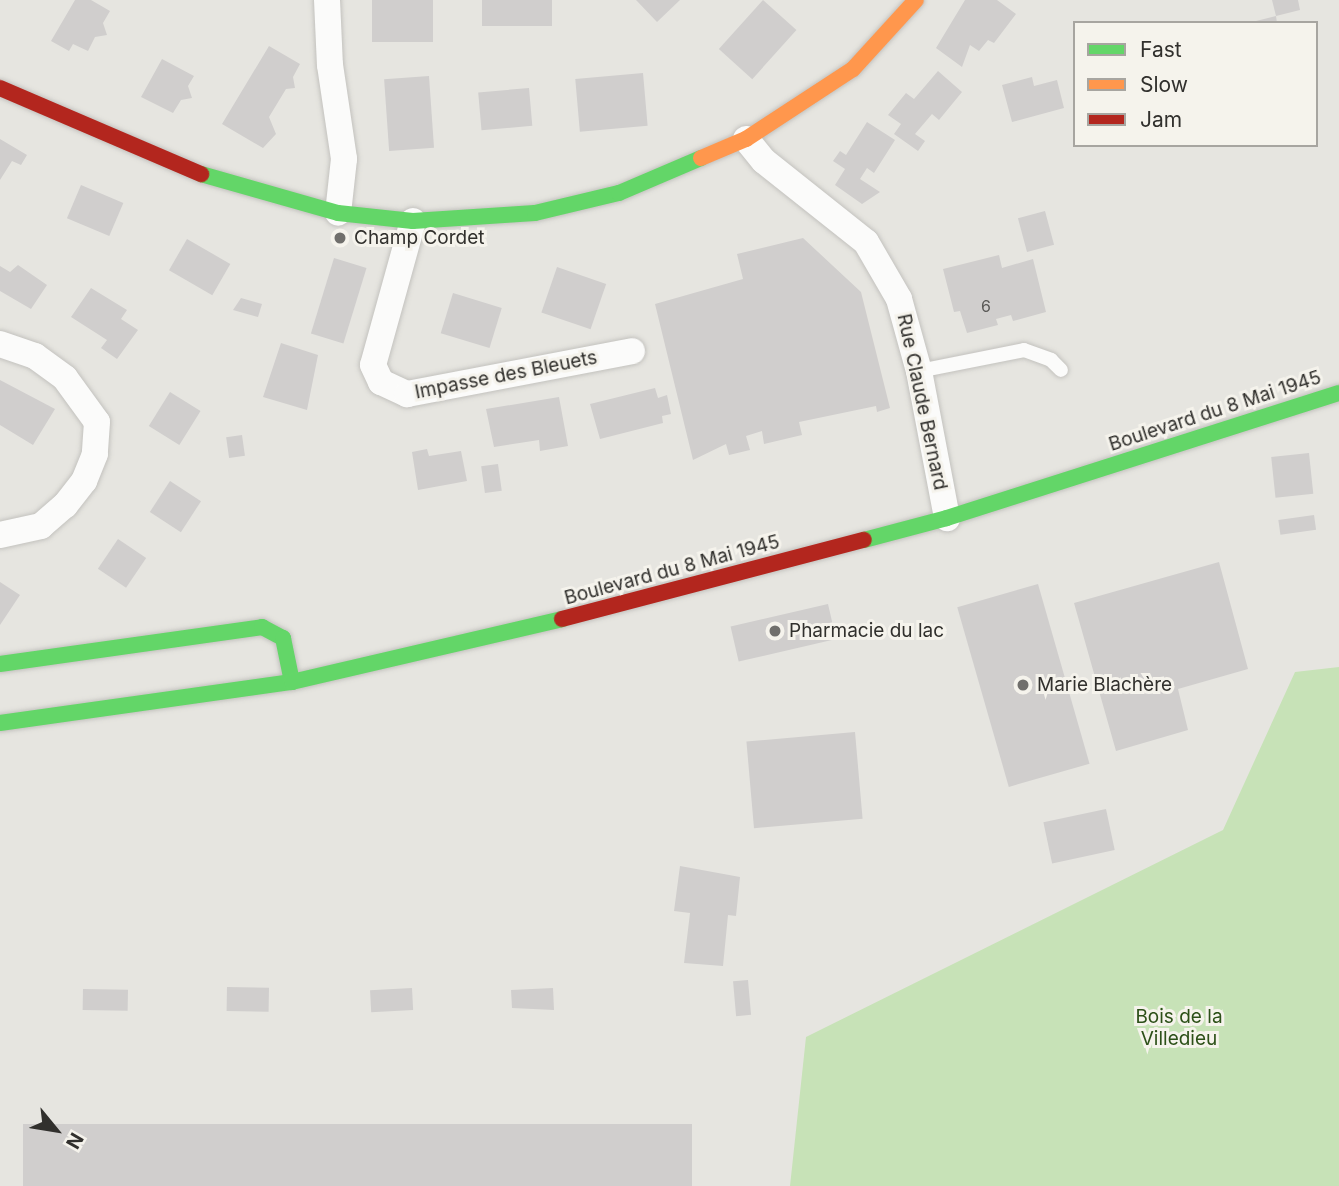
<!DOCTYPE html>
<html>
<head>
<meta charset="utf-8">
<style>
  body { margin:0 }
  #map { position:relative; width:1339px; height:1186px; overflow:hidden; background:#e6e5e0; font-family:Inter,sans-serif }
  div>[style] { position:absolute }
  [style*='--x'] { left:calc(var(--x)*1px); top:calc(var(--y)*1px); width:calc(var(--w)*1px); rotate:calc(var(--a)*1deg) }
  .green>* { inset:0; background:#c7e2b7 }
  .building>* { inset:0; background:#d0cecd; transform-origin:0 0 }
  .roads { filter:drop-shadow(0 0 2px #c3c2be) drop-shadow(0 0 2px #c3c2be) }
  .lane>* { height:14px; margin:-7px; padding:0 7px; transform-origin:7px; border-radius:7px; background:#fbfbfa }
  .street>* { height:26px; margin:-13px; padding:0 13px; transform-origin:13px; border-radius:13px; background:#fbfbfa }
  .fast>* { height:16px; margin:-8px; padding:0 8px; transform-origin:8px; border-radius:8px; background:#63d668 }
  .slow>* { height:16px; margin:-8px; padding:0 8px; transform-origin:8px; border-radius:8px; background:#ff974d }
  .jam>* { height:16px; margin:-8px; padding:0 8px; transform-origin:8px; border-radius:8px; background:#b3261e }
  .dots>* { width:19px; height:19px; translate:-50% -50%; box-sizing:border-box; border:4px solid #f5f3ec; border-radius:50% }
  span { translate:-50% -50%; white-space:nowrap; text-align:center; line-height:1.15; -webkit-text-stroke:6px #f5f3ec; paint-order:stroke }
  .number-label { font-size:16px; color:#5a5957 }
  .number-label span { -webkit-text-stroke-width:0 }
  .poi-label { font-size:19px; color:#31302d }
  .left { translate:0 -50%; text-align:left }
  .street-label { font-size:19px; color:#31302d }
  .park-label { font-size:19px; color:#2c5018 }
  .legend { position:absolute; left:1073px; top:21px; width:245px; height:126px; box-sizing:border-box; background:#f5f3ec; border:2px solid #a7a5a0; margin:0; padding:9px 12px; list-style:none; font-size:21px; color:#31302d }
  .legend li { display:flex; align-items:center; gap:14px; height:35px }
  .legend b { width:35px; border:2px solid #a7a5a0 }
  .north { position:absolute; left:21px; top:1095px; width:70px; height:70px; -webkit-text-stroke:5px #f5f3ec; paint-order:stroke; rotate:120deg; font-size:19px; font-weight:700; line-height:28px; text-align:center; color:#31302d }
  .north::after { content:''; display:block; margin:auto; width:24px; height:32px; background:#31302d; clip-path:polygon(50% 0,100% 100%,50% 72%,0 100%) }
</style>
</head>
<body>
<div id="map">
  <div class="green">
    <div style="clip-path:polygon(1339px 667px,1339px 1186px,790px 1186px,806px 1037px,1223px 830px,1295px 672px)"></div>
  </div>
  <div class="building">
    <div style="clip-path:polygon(75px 0,91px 0,110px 11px,103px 23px,107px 35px,95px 37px,88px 51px,73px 44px,69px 51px,51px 41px)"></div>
    <div style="left:372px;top:0;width:61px;height:42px"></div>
    <div style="left:482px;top:0;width:70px;height:26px"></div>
    <div style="clip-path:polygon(636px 0,680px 0,657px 22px)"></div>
    <div style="left:763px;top:0;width:45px;height:66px;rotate:42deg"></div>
    <div style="clip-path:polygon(965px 0,997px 0,1016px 14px,994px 43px,988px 40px,979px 51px,970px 45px,962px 67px,936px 48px)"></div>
    <div style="clip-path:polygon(1272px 0,1298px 0,1300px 10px,1276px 16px)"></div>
    <div style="clip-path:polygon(1276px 16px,1277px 23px,1252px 23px,1252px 22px)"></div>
    <div style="clip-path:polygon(269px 46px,300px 64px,293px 77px,295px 88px,286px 89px,269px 117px,276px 134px,263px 148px,222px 124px)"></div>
    <div style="clip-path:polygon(162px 59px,194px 76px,188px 86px,192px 98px,181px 100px,173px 113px,141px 97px)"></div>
    <div style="clip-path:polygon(938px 71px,962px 92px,939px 120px,932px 114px,915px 134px,925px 141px,918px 151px,894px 134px,901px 124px,888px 115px,906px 93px,914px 99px)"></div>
    <div style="left:643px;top:73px;width:53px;height:68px;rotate:85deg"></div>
    <div style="left:429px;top:76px;width:72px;height:45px;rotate:86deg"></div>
    <div style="clip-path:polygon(1032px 77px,1034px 86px,1057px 80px,1064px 108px,1012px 122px,1002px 85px)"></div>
    <div style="left:529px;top:88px;width:38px;height:51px;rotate:85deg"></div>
    <div style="clip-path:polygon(867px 122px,895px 140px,874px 173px,867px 168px,860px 179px,880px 192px,862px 204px,835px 185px,845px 169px,833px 161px,840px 151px,846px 155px)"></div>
    <div style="clip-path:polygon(0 139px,27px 155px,21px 165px,12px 161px,0 180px)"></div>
    <div style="left:81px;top:185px;width:46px;height:36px;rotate:23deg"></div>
    <div style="left:1045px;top:211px;width:35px;height:28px;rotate:75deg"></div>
    <div style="clip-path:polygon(803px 238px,861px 292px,890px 408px,877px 412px,876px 406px,799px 422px,802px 435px,764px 444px,762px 431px,746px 436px,750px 450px,729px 455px,726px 444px,693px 460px,655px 304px,743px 279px,737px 254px)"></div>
    <div style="left:187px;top:239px;width:50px;height:36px;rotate:30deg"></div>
    <div style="clip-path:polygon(999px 255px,1002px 268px,1033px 259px,1046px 312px,1013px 321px,1011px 315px,996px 319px,998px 325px,967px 333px,960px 311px,954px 312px,943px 269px)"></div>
    <div style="left:334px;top:258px;width:34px;height:79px;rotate:17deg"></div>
    <div style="clip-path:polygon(18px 265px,47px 285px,31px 309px,0 291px,0 266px,10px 272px)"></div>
    <div style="left:557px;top:267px;width:52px;height:48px;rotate:19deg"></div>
    <div style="clip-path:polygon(91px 288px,127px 310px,121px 319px,138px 330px,117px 359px,101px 348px,107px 340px,71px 317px)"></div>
    <div style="left:453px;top:293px;width:51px;height:42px;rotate:17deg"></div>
    <div style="clip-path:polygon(241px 298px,262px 304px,258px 317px,233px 310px)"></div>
    <div style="clip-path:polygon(281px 343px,318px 355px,307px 410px,263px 397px)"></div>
    <div style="clip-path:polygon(0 380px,55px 409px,33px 445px,0 425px)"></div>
    <div style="clip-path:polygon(655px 388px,658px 398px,667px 395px,671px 414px,662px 416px,663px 423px,600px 439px,590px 404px)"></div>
    <div style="left:170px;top:392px;width:36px;height:40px;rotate:32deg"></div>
    <div style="clip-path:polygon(559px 397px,568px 446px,540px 451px,539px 440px,494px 447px,486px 409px)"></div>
    <div style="left:242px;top:435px;width:21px;height:16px;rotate:82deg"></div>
    <div style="clip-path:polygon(427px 449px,429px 456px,461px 451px,467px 481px,418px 490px,412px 452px)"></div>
    <div style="left:1309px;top:453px;width:41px;height:38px;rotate:84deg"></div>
    <div style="left:498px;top:464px;width:27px;height:17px;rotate:82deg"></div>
    <div style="left:170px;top:481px;width:37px;height:37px;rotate:33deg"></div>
    <div style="left:1314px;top:515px;width:15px;height:36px;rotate:82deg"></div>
    <div style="left:118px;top:539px;width:34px;height:36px;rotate:34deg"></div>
    <div style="clip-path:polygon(1219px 562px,1248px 669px,1178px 689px,1188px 730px,1116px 751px,1074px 603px)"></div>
    <div style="clip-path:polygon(0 582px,20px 595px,0 625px)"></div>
    <div style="left:1038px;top:584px;width:187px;height:84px;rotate:74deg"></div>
    <div style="left:828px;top:604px;width:36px;height:100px;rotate:77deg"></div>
    <div style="left:855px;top:732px;width:87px;height:109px;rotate:85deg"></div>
    <div style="left:1106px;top:809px;width:42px;height:64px;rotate:78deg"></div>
    <div style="clip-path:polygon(680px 866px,740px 877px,736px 916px,728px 915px,723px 966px,684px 963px,690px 913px,674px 911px)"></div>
    <div style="left:748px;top:980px;width:35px;height:15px;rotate:85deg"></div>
    <div style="left:227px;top:987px;width:42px;height:24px;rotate:1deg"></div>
    <div style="left:412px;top:988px;width:22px;height:42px;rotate:87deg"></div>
    <div style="clip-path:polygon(553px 988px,554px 1010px,512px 1008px,511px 990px)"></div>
    <div style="left:83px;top:989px;width:45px;height:21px;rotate:1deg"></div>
    <div style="left:692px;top:1124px;width:62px;height:669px;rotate:90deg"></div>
  </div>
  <div class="roads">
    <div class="lane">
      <div style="--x:919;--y:371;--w:107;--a:-11.3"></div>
      <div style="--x:1024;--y:350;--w:29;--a:20"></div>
      <div style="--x:1051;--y:360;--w:14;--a:45"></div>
    </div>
    <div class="street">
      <div style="--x:327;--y:0;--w:65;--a:87.4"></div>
      <div style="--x:330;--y:65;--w:95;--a:81.5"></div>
      <div style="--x:344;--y:159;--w:54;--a:96.3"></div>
      <div style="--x:746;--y:139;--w:28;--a:51"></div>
      <div style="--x:764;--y:161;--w:130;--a:38.5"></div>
      <div style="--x:866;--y:242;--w:66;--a:59.9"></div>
      <div style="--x:899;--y:299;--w:75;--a:74.5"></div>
      <div style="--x:919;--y:371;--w:150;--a:79.2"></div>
      <div style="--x:413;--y:221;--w:149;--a:105.5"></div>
      <div style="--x:373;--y:365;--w:19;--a:65"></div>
      <div style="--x:381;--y:382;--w:29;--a:25"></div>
      <div style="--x:407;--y:394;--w:229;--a:-10.8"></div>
      <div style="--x:0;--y:344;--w:37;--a:19"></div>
      <div style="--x:35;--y:356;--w:37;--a:36"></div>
      <div style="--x:65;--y:378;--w:54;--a:54"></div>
      <div style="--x:97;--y:422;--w:32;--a:94"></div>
      <div style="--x:95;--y:454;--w:29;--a:112"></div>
      <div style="--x:84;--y:481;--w:31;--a:128"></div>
      <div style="--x:65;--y:505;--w:32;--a:139"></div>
      <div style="--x:41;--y:526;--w:42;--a:167.6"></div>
    </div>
    <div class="fast">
      <div style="--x:201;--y:174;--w:142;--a:15.9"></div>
      <div style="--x:338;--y:213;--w:75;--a:6.1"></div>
      <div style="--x:413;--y:221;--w:122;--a:-3.8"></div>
      <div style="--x:535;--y:213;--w:86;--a:-13.4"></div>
      <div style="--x:619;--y:193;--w:89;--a:-23.1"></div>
      <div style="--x:864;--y:540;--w:86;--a:-14.8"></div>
      <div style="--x:947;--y:518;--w:411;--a:-17.7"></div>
      <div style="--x:0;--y:664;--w:265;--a:-8"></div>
      <div style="--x:262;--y:627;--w:24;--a:28"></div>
      <div style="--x:283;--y:638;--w:45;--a:78.4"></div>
      <div style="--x:0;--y:723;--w:295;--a:-8"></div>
      <div style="--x:292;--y:682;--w:277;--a:-13.1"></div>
    </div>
    <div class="slow">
      <div style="--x:701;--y:158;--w:49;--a:-22.9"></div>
      <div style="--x:746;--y:139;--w:128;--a:-33.2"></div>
      <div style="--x:853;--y:69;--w:93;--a:-47.6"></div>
    </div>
    <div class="jam">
      <div style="--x:0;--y:88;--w:219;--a:23.2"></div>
      <div style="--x:562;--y:619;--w:312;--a:-14.7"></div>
    </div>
  </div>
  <div class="dots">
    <div style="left:340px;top:238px;background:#706f6c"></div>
    <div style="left:775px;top:631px;background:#706f6c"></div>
    <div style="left:1023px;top:685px;background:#706f6c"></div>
  </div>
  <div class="number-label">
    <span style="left:986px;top:306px">6</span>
  </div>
  <div class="poi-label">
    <span class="left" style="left:354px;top:238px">Champ Cordet</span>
    <span class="left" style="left:789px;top:631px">Pharmacie du lac</span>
    <span class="left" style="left:1037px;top:685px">Marie Blachère</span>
  </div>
  <div class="street-label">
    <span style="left:506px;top:375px;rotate:-11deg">Impasse des Bleuets</span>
    <span style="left:922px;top:402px;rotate:78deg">Rue Claude Bernard</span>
    <span style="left:1215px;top:411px;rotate:-18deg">Boulevard du 8 Mai 1945</span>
    <span style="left:672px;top:570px;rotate:-15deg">Boulevard du 8 Mai 1945</span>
  </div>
  <div class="park-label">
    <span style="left:1179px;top:1028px">Bois de la<br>Villedieu</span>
  </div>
  <ul class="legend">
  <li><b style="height:9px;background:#63d668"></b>Fast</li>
  <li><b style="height:9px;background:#ff974d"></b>Slow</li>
  <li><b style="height:9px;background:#b3261e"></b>Jam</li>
  </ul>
  <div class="north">N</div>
</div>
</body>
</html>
